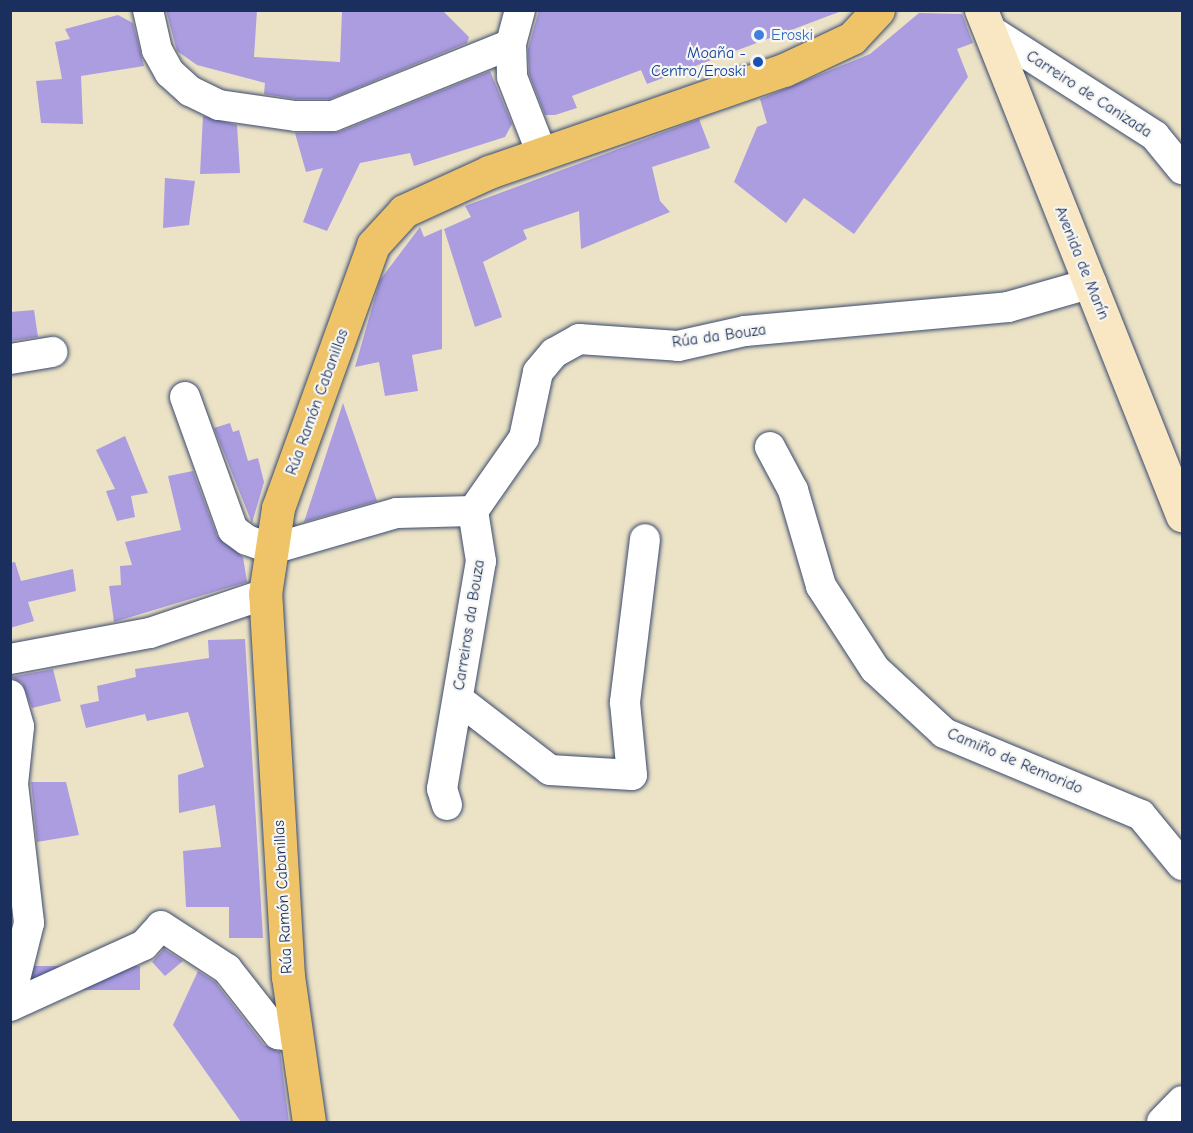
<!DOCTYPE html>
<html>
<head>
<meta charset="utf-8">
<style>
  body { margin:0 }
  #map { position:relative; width:1193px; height:1133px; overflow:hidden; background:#ece3c6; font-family:"Comic Neue",sans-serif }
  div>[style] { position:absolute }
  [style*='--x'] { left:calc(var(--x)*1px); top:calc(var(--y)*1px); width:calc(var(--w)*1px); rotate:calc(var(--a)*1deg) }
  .building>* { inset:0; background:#ac9ce0; transform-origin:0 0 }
  .roads { filter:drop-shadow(0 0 2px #3a4a6e) drop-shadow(0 0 2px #3a4a6e) }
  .street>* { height:30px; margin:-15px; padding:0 15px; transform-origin:15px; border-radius:15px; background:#fff }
  .secondary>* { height:33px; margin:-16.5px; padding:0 16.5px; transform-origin:16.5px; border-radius:16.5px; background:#f9e7c3 }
  .primary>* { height:33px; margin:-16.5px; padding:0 16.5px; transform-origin:16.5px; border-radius:16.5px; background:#efc469 }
  .dots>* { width:16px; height:16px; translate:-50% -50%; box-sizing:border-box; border:3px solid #f6f6f2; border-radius:50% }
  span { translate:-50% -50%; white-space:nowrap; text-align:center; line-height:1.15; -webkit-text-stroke:4.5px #f6f6f2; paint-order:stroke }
  .shop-label { font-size:16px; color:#366cbe }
  .left { translate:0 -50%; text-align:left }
  .transit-label { font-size:16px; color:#164399 }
  .right { translate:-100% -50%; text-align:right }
  .street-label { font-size:16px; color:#1b2f5e }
  .frame { position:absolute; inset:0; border:12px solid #1b2f5e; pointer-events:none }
</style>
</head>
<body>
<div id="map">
  <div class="building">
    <div style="clip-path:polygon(166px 10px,257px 10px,254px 57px,340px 62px,342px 11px,443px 11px,469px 37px,467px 43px,330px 99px,296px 99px,264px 94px,265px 83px,197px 65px,177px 51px)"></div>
    <div style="clip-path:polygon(539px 10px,839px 10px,839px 12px,647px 84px,641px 70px,572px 96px,577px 108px,555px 115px,545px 115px,529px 74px,528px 49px)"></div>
    <div style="clip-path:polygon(919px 13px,962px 14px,973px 43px,957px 49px,968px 77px,854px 234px,804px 198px,786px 223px,734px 182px,757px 127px,767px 123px,760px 99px,870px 54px)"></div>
    <div style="clip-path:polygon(118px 15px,133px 23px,144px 66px,81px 76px,83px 124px,41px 123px,36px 81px,62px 79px,55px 42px,70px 39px,65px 29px)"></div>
    <div style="clip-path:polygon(490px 71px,512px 124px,505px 137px,414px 166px,410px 153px,360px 163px,327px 231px,303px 222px,323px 168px,306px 172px,295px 133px,339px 132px)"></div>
    <div style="clip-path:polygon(203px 116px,237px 125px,240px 173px,200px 174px)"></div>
    <div style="clip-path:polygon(699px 119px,710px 148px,652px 167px,660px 201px,670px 212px,581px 249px,579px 211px,523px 230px,527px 239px,483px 262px,502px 317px,475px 327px,444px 229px,471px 217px,465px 206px)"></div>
    <div style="clip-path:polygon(165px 178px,195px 181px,189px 225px,163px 228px)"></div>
    <div style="clip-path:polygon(420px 227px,424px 237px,442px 229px,442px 349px,412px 355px,418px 391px,385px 396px,379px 362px,355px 367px,380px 280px)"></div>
    <div style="clip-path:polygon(34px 310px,38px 337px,10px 341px,10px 312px)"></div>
    <div style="clip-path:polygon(343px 403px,377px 501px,304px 522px)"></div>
    <div style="clip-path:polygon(230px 423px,233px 432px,239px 430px,248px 461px,258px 458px,264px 482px,252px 523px,214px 428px)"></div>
    <div style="clip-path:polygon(125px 436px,148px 493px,131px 496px,135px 517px,117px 521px,106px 491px,115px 489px,96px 450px)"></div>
    <div style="clip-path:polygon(193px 471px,217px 536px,243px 557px,247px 582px,114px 622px,109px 586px,121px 585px,120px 566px,132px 565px,125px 542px,181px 530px,168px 476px)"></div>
    <div style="clip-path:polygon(15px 562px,21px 581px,73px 569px,76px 591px,28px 602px,34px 621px,10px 628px,10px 563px)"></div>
    <div style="clip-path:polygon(245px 639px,263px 938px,229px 938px,229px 907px,186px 907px,183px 851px,221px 847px,215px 805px,179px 813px,178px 775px,204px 767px,188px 712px,147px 721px,145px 714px,86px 728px,80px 705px,99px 701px,97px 686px,136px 677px,135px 669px,209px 658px,208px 640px)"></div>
    <div style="clip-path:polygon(53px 669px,61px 701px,32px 708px,22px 683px,10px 677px)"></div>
    <div style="clip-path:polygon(31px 782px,66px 782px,79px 835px,37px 842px)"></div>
    <div style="clip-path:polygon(164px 949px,183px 961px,165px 976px,152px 962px)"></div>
    <div style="left:140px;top:966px;width:24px;height:142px;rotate:90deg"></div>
    <div style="clip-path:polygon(198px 971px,215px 982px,264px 1045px,280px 1052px,289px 1122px,241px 1122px,173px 1025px)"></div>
  </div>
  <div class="roads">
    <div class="street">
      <div style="--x:148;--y:10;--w:41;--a:77.3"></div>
      <div style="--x:157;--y:50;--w:26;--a:61"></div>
      <div style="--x:170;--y:73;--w:27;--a:42"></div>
      <div style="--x:190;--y:91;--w:32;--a:26"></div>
      <div style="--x:219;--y:105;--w:77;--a:8.2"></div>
      <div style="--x:295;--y:116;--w:38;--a:0"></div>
      <div style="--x:333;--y:116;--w:192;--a:-22"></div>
      <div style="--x:520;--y:10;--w:35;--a:105"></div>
      <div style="--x:511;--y:44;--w:33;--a:88"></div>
      <div style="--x:512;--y:77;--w:83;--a:68.7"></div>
      <div style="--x:988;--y:29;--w:198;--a:32.6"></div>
      <div style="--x:1155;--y:136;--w:43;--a:50.7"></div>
      <div style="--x:10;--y:359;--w:43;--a:-9.5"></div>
      <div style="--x:185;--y:397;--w:141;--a:70.2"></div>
      <div style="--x:233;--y:530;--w:17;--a:36"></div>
      <div style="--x:247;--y:540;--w:27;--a:20"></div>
      <div style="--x:272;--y:549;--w:130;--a:-16.1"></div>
      <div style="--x:397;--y:513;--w:76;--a:-1.5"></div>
      <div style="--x:770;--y:447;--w:49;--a:61.9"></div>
      <div style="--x:793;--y:490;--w:100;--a:73.7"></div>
      <div style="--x:821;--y:586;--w:99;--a:57"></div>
      <div style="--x:875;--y:669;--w:94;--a:42.8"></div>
      <div style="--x:944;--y:733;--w:213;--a:22.6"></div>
      <div style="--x:1141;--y:815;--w:65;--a:50.6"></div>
      <div style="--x:473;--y:511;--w:89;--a:-55.1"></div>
      <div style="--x:524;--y:438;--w:67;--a:-78"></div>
      <div style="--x:538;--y:372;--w:25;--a:-50"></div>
      <div style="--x:554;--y:353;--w:29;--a:-29"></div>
      <div style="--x:579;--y:339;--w:99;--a:4"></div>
      <div style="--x:678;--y:346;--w:69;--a:-12.6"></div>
      <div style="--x:745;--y:331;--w:264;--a:-5.2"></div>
      <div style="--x:1008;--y:307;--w:87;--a:-15.9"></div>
      <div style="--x:10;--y:659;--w:142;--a:-10.5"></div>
      <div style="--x:150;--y:633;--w:121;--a:-18.7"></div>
      <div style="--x:10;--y:695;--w:33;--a:74"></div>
      <div style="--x:19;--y:727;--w:57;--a:96"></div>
      <div style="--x:13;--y:784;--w:140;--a:83.4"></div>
      <div style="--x:29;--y:923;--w:78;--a:104"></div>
      <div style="--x:458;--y:699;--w:116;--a:37.7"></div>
      <div style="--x:550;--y:770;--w:82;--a:3.5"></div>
      <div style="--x:632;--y:775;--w:73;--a:-95.5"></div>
      <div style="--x:625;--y:702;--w:164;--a:-83"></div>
      <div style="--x:447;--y:805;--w:17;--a:-107"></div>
      <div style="--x:442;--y:789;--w:231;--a:-80.3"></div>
      <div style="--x:481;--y:561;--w:51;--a:-99.1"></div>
      <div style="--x:10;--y:1006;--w:147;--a:-24.5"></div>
      <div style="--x:144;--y:945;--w:25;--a:-48"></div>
      <div style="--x:161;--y:926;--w:79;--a:33.1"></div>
      <div style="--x:227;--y:969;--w:83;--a:51.9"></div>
      <div style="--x:278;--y:1034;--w:17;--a:10"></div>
      <div style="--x:1162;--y:1122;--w:29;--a:-46"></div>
    </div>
    <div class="secondary">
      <div style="--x:981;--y:10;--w:544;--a:68.3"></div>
    </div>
    <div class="primary">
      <div style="--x:309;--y:1122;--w:147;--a:-98.2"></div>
      <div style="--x:288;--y:977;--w:384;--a:-93.4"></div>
      <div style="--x:265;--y:594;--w:87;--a:-81.4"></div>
      <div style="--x:278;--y:508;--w:280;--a:-70.1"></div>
      <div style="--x:373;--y:245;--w:46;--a:-47.6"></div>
      <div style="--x:404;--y:211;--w:94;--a:-24.6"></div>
      <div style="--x:489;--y:172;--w:312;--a:-19.1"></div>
      <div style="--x:784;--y:70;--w:75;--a:-25.2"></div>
      <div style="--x:852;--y:38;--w:38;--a:-47"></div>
    </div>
  </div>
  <div class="dots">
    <div style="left:759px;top:35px;background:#3f7fe0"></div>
    <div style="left:758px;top:62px;background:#1a4fb4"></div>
  </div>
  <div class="shop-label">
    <span class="left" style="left:771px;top:35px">Eroski</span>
  </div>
  <div class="transit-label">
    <span class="right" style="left:746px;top:62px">Moaña -<br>Centro/Eroski</span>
  </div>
  <div class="street-label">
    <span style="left:1089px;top:94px;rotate:33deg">Carreiro de Canizada</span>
    <span style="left:1082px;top:263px;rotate:68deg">Avenida de Marín</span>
    <span style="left:719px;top:336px;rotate:-8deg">Rúa da Bouza</span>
    <span style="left:317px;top:402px;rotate:-70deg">Rúa Ramón Cabanillas</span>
    <span style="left:469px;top:625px;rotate:-81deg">Carreiros da Bouza</span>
    <span style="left:1015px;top:761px;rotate:23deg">Camiño de Remorido</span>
    <span style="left:283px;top:897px;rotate:-93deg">Rúa Ramón Cabanillas</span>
  </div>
  <div class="frame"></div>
</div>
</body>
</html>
